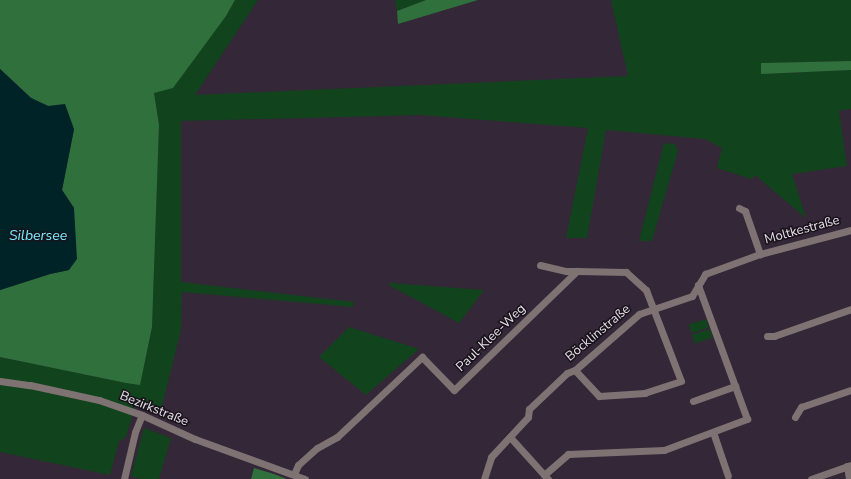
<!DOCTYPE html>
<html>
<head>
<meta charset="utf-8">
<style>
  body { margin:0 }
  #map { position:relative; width:851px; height:479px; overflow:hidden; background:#342737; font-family:"Nunito Sans",sans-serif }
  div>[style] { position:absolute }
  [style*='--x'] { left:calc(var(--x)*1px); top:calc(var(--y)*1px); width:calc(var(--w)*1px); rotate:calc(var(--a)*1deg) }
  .green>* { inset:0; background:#11441d; transform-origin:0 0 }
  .forest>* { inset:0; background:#2f703c }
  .water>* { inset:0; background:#002328 }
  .minor>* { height:7px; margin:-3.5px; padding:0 3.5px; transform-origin:3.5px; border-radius:3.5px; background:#7f7273 }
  span { translate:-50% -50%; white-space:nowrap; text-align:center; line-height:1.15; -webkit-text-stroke:3px #18121a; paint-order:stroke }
  .street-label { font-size:13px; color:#e8e0ea }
  .water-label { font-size:14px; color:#77edfd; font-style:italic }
</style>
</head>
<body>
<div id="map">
  <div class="green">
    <div style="clip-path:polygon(235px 0,258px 0,195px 95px,628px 76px,611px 0,851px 0,851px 61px,761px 63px,761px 74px,851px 70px,851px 109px,839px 111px,847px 166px,792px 174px,806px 218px,755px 175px,751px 179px,717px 168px,722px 148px,705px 139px,606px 130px,587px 238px,566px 238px,588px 128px,420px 115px,181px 121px,181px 282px,354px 302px,353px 307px,182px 292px,181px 330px,161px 410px,137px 401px,126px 437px,119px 441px,110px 475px,0 452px,0 357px,126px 383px,140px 384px,152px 327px,159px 125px,154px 93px,226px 16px)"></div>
    <div style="clip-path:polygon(395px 0,426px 0,397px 11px)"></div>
    <div style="clip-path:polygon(664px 143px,675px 144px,678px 151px,652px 241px,639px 241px)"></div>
    <div style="clip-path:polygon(389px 283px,484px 290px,459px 323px,389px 285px)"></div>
    <div style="left:706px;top:319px;width:9px;height:18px;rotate:72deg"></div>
    <div style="clip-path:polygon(349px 327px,419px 349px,366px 395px,319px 357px)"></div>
    <div style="left:710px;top:329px;width:9px;height:19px;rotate:72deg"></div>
    <div style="clip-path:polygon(144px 428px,171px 438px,159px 479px,140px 479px,131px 476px)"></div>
  </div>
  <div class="forest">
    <div style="clip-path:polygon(0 0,235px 0,226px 16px,173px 88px,154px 93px,159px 125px,152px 327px,140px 385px,126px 383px,0 357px,0 290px,50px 274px,69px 270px,74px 208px,62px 190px,74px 129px,48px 106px,31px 98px,0 69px)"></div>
    <div style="clip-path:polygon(426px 0,478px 0,398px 24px,397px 11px)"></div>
    <div style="clip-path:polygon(851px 61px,851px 70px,761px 74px,761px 63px)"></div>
    <div style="clip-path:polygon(254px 468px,274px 474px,287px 479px,251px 479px)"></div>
  </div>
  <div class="water">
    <div style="clip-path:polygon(0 69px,31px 98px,48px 106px,65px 104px,74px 129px,62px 190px,74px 208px,77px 259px,69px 270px,50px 274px,0 290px)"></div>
  </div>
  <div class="minor">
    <div style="--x:739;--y:208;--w:7;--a:27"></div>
    <div style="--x:745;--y:211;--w:46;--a:70.8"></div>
    <div style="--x:540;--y:265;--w:27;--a:13"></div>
    <div style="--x:566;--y:271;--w:11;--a:0"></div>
    <div style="--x:767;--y:336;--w:7;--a:0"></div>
    <div style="--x:774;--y:336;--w:82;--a:-19.3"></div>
    <div style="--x:0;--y:381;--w:30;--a:8"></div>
    <div style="--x:30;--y:385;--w:71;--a:12.3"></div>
    <div style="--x:99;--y:400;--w:46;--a:19.2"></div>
    <div style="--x:142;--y:415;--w:58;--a:24.4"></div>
    <div style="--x:195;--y:439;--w:117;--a:20"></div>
    <div style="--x:693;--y:401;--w:45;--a:-19.7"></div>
    <div style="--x:795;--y:417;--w:12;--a:-59"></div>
    <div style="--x:801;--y:407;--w:53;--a:-18.8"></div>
    <div style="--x:713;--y:432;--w:46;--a:71.2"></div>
    <div style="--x:510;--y:437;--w:57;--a:47.9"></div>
    <div style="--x:847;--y:466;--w:13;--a:81"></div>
    <div style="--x:294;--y:474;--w:10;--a:-66"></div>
    <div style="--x:298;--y:465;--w:25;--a:-42"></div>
    <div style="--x:317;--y:448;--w:23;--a:-29"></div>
    <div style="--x:337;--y:437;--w:117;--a:-43.3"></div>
    <div style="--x:422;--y:357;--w:46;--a:45.9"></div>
    <div style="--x:454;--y:390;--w:171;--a:-44.1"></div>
    <div style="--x:577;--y:271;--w:49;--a:1.2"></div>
    <div style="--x:626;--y:272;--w:27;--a:42"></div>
    <div style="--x:646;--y:290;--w:97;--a:69"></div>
    <div style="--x:681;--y:381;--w:38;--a:162"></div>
    <div style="--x:645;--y:393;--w:46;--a:176.3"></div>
    <div style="--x:599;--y:396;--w:35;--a:-133"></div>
    <div style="--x:544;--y:475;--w:32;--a:-41"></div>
    <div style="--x:568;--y:454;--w:96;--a:-2.4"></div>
    <div style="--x:664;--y:450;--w:89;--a:-20.5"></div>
    <div style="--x:747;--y:419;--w:143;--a:-110.1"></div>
    <div style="--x:124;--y:479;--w:48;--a:-76.8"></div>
    <div style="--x:135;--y:432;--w:18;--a:-68"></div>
    <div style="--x:484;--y:479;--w:23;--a:-72"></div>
    <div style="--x:491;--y:457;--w:54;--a:-47.2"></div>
    <div style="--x:528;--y:417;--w:8;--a:-83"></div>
    <div style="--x:529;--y:409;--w:52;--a:-43.5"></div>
    <div style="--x:567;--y:373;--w:9;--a:-21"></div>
    <div style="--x:575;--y:370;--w:85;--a:-41.2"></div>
    <div style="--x:639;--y:314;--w:56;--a:-18.8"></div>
    <div style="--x:692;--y:296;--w:26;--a:-59"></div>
    <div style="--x:705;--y:274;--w:59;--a:-20"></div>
    <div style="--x:760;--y:254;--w:94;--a:-14.8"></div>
    <div style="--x:811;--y:479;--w:42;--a:-19.3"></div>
  </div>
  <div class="street-label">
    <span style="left:802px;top:230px;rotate:-15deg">Moltkestraße</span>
    <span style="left:598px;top:333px;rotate:-40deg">Böcklinstraße</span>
    <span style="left:491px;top:338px;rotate:-44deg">Paul-Klee-Weg</span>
    <span style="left:154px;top:409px;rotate:22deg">Bezirkstraße</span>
  </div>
  <div class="water-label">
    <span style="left:38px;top:236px">Silbersee</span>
  </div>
</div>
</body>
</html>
